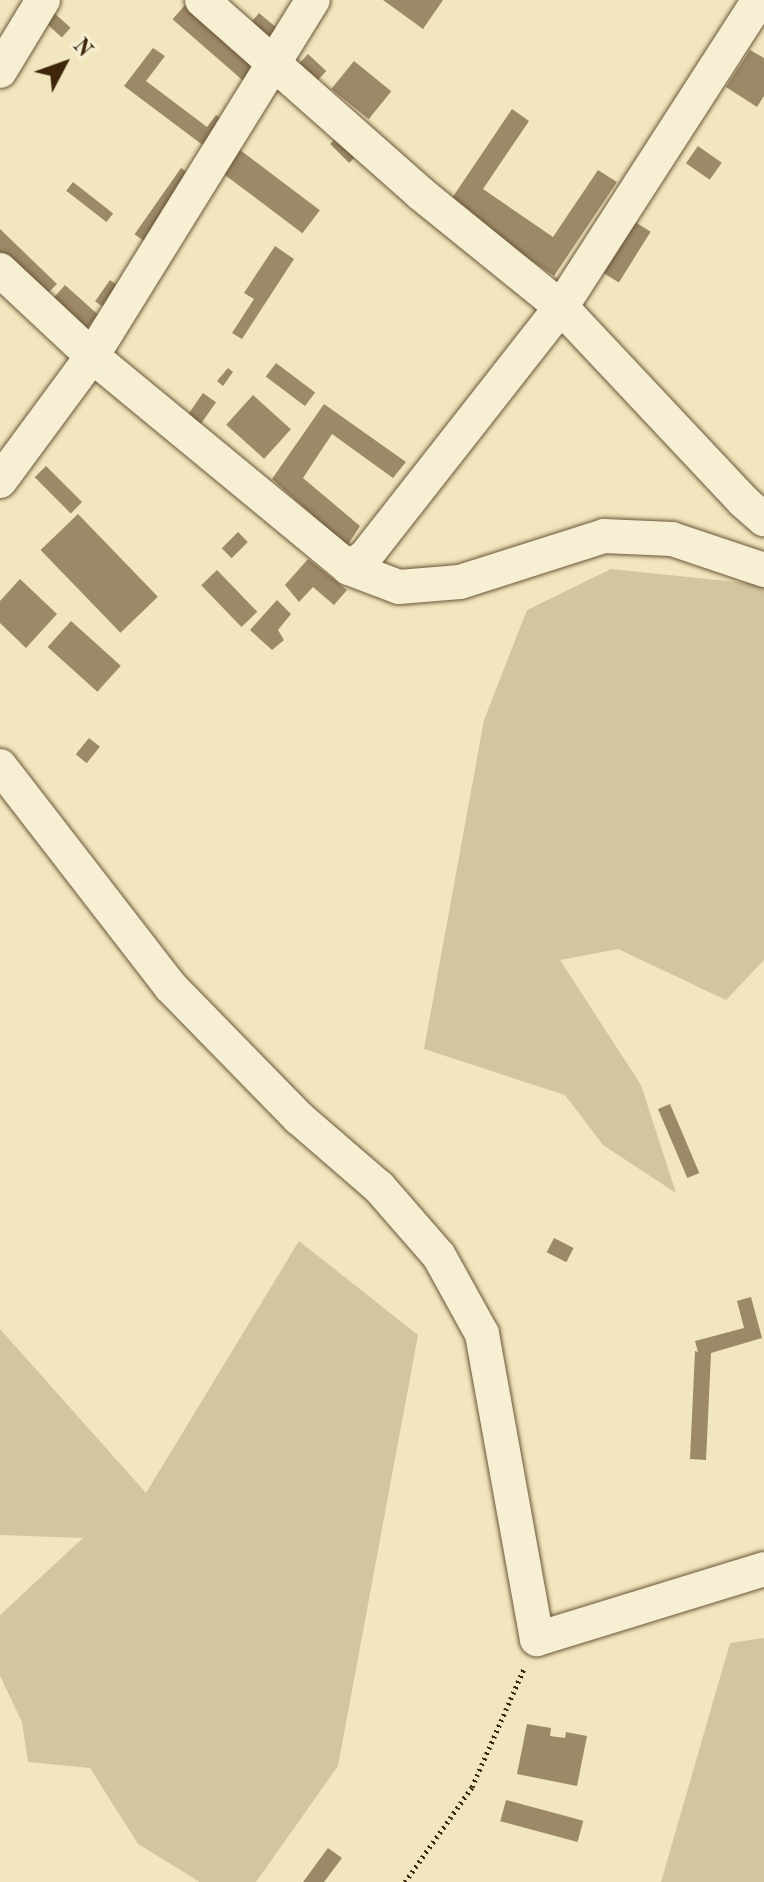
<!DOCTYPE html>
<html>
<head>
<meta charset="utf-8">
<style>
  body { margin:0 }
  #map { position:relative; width:764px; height:1882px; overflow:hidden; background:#f1e6bd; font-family:"Old Standard TT",serif }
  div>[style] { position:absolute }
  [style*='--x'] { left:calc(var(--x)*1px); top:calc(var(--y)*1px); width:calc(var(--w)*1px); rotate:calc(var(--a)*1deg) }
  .green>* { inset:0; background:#d3c59f }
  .building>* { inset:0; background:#9b8968; transform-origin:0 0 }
  .path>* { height:5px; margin-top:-2.5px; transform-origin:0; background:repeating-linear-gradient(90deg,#3e250b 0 2px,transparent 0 6px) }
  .roads { filter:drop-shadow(0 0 2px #6b5538) drop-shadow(0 0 2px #6b5538) }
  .minor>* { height:34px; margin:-17px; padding:0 17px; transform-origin:17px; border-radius:17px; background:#f6efd4 }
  span { translate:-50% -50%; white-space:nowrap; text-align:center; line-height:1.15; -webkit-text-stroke:8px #f6efd4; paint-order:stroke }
  .north { position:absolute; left:24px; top:24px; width:80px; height:80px; -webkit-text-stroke:6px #f6efd4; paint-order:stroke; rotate:49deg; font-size:22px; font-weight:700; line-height:32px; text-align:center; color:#3e250b }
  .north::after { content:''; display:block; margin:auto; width:28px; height:36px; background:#3e250b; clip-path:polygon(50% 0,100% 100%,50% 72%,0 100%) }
</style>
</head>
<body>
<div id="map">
  <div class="green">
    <div style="clip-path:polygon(611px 569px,756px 584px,764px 589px,764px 960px,726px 1000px,618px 949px,560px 960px,641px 1085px,676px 1193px,603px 1145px,565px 1095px,424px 1049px,484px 720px,527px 610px)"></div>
    <div style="clip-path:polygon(299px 1241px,418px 1335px,338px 1766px,256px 1882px,200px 1882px,138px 1844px,90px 1768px,28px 1762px,22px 1722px,0 1676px,0 1615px,83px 1538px,0 1535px,0 1329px,146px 1493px)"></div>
    <div style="clip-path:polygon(764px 1638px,764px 1882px,661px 1882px,730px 1643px)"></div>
  </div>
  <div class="building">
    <div style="clip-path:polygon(383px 0,443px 0,423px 29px)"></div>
    <div style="left:185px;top:5px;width:94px;height:19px;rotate:41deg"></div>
    <div style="left:52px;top:11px;width:25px;height:13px;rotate:42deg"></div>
    <div style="left:259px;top:13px;width:26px;height:17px;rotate:40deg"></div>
    <div style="clip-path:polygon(153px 48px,165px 56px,146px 81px,207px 127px,216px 115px,227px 123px,208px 149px,124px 86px)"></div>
    <div style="clip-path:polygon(750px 50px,764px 58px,764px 96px,757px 107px,726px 87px)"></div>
    <div style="left:308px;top:54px;width:25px;height:18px;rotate:43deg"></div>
    <div style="left:354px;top:61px;width:48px;height:36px;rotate:39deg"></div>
    <div style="clip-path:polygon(512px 109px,529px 121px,483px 189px,553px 237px,598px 170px,617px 182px,554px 276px,448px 204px)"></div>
    <div style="left:340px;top:134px;width:27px;height:14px;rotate:45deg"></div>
    <div style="left:698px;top:146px;width:29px;height:21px;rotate:35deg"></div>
    <div style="left:240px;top:150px;width:100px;height:29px;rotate:37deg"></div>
    <div style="left:181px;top:168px;width:12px;height:81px;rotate:35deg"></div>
    <div style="left:73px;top:182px;width:51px;height:11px;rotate:38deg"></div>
    <div style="left:632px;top:220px;width:22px;height:60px;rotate:32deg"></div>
    <div style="clip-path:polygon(0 229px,57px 284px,45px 296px,0 254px)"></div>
    <div style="clip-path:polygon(275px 246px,294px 259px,242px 339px,232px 333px,254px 299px,244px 293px)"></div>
    <div style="left:110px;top:280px;width:12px;height:26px;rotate:35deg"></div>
    <div style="left:65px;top:285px;width:45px;height:18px;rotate:42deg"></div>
    <div style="left:276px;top:363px;width:49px;height:17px;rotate:37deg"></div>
    <div style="clip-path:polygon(228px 368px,233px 372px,223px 386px,217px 381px)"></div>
    <div style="left:203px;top:393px;width:16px;height:28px;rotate:35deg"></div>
    <div style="left:253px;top:395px;width:51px;height:40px;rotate:42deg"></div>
    <div style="clip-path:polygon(324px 404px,406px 462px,393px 478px,332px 434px,303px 478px,360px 526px,347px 546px,272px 479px)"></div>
    <div style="left:46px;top:466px;width:51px;height:16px;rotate:45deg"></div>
    <div style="left:78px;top:514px;width:115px;height:52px;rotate:46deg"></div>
    <div style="left:238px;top:532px;width:14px;height:23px;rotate:45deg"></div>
    <div style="clip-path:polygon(308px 559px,347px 590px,334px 605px,313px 587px,299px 602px,285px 585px)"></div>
    <div style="left:217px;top:570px;width:58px;height:22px;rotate:46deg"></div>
    <div style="clip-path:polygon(20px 579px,57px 614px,26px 648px,0 623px,0 601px)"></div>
    <div style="clip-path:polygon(277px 600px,291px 614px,278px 630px,284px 640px,272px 650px,250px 630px)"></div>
    <div style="left:71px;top:621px;width:67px;height:35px;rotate:42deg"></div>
    <div style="left:89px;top:738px;width:14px;height:21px;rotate:39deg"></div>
    <div style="left:670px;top:1104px;width:75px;height:13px;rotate:67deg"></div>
    <div style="left:554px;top:1238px;width:22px;height:16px;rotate:27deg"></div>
    <div style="clip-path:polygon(751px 1297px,762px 1338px,711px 1353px,706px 1460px,690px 1459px,695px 1351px,698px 1352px,695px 1341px,744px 1328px,737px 1301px)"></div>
    <div style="clip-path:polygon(527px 1724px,551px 1728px,550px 1736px,565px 1738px,566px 1732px,587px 1736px,577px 1786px,517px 1774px)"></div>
    <div style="left:506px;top:1800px;width:80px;height:22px;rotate:15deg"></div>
    <div style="clip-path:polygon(328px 1848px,342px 1858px,324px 1882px,303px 1882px)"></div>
  </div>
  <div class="path">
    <div style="--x:405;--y:1882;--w:116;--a:-54.8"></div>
    <div style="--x:472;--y:1787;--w:132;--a:-66.3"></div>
  </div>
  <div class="roads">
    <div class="minor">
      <div style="--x:202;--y:0;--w:291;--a:41.5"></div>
      <div style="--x:420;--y:193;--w:181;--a:39"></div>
      <div style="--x:561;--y:307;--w:316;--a:128.1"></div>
      <div style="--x:366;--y:556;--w:21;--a:145"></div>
      <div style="--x:759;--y:0;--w:365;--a:122.8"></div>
      <div style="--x:561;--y:307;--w:266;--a:46.8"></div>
      <div style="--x:743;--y:501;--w:28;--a:41"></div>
      <div style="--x:0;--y:71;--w:83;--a:-58.8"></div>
      <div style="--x:0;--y:270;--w:126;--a:43.1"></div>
      <div style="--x:92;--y:356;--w:333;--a:39.5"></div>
      <div style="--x:349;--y:568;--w:53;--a:20.8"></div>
      <div style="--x:399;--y:587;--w:61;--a:-4.7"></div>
      <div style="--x:460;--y:582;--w:151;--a:-17.7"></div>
      <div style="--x:604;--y:536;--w:68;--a:2.5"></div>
      <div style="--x:672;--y:539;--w:97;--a:18.6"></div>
      <div style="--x:0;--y:481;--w:155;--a:-53.6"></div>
      <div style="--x:92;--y:356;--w:419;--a:-58.2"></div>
      <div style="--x:0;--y:766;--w:279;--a:52.3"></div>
      <div style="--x:171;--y:987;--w:183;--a:45.7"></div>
      <div style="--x:299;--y:1118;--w:106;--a:40.8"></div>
      <div style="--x:379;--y:1187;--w:91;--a:49"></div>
      <div style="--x:439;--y:1256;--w:89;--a:61.1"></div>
      <div style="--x:482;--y:1334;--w:310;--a:79.8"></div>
      <div style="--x:537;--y:1639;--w:238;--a:-17.1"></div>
    </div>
  </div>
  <div class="north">N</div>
</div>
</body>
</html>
